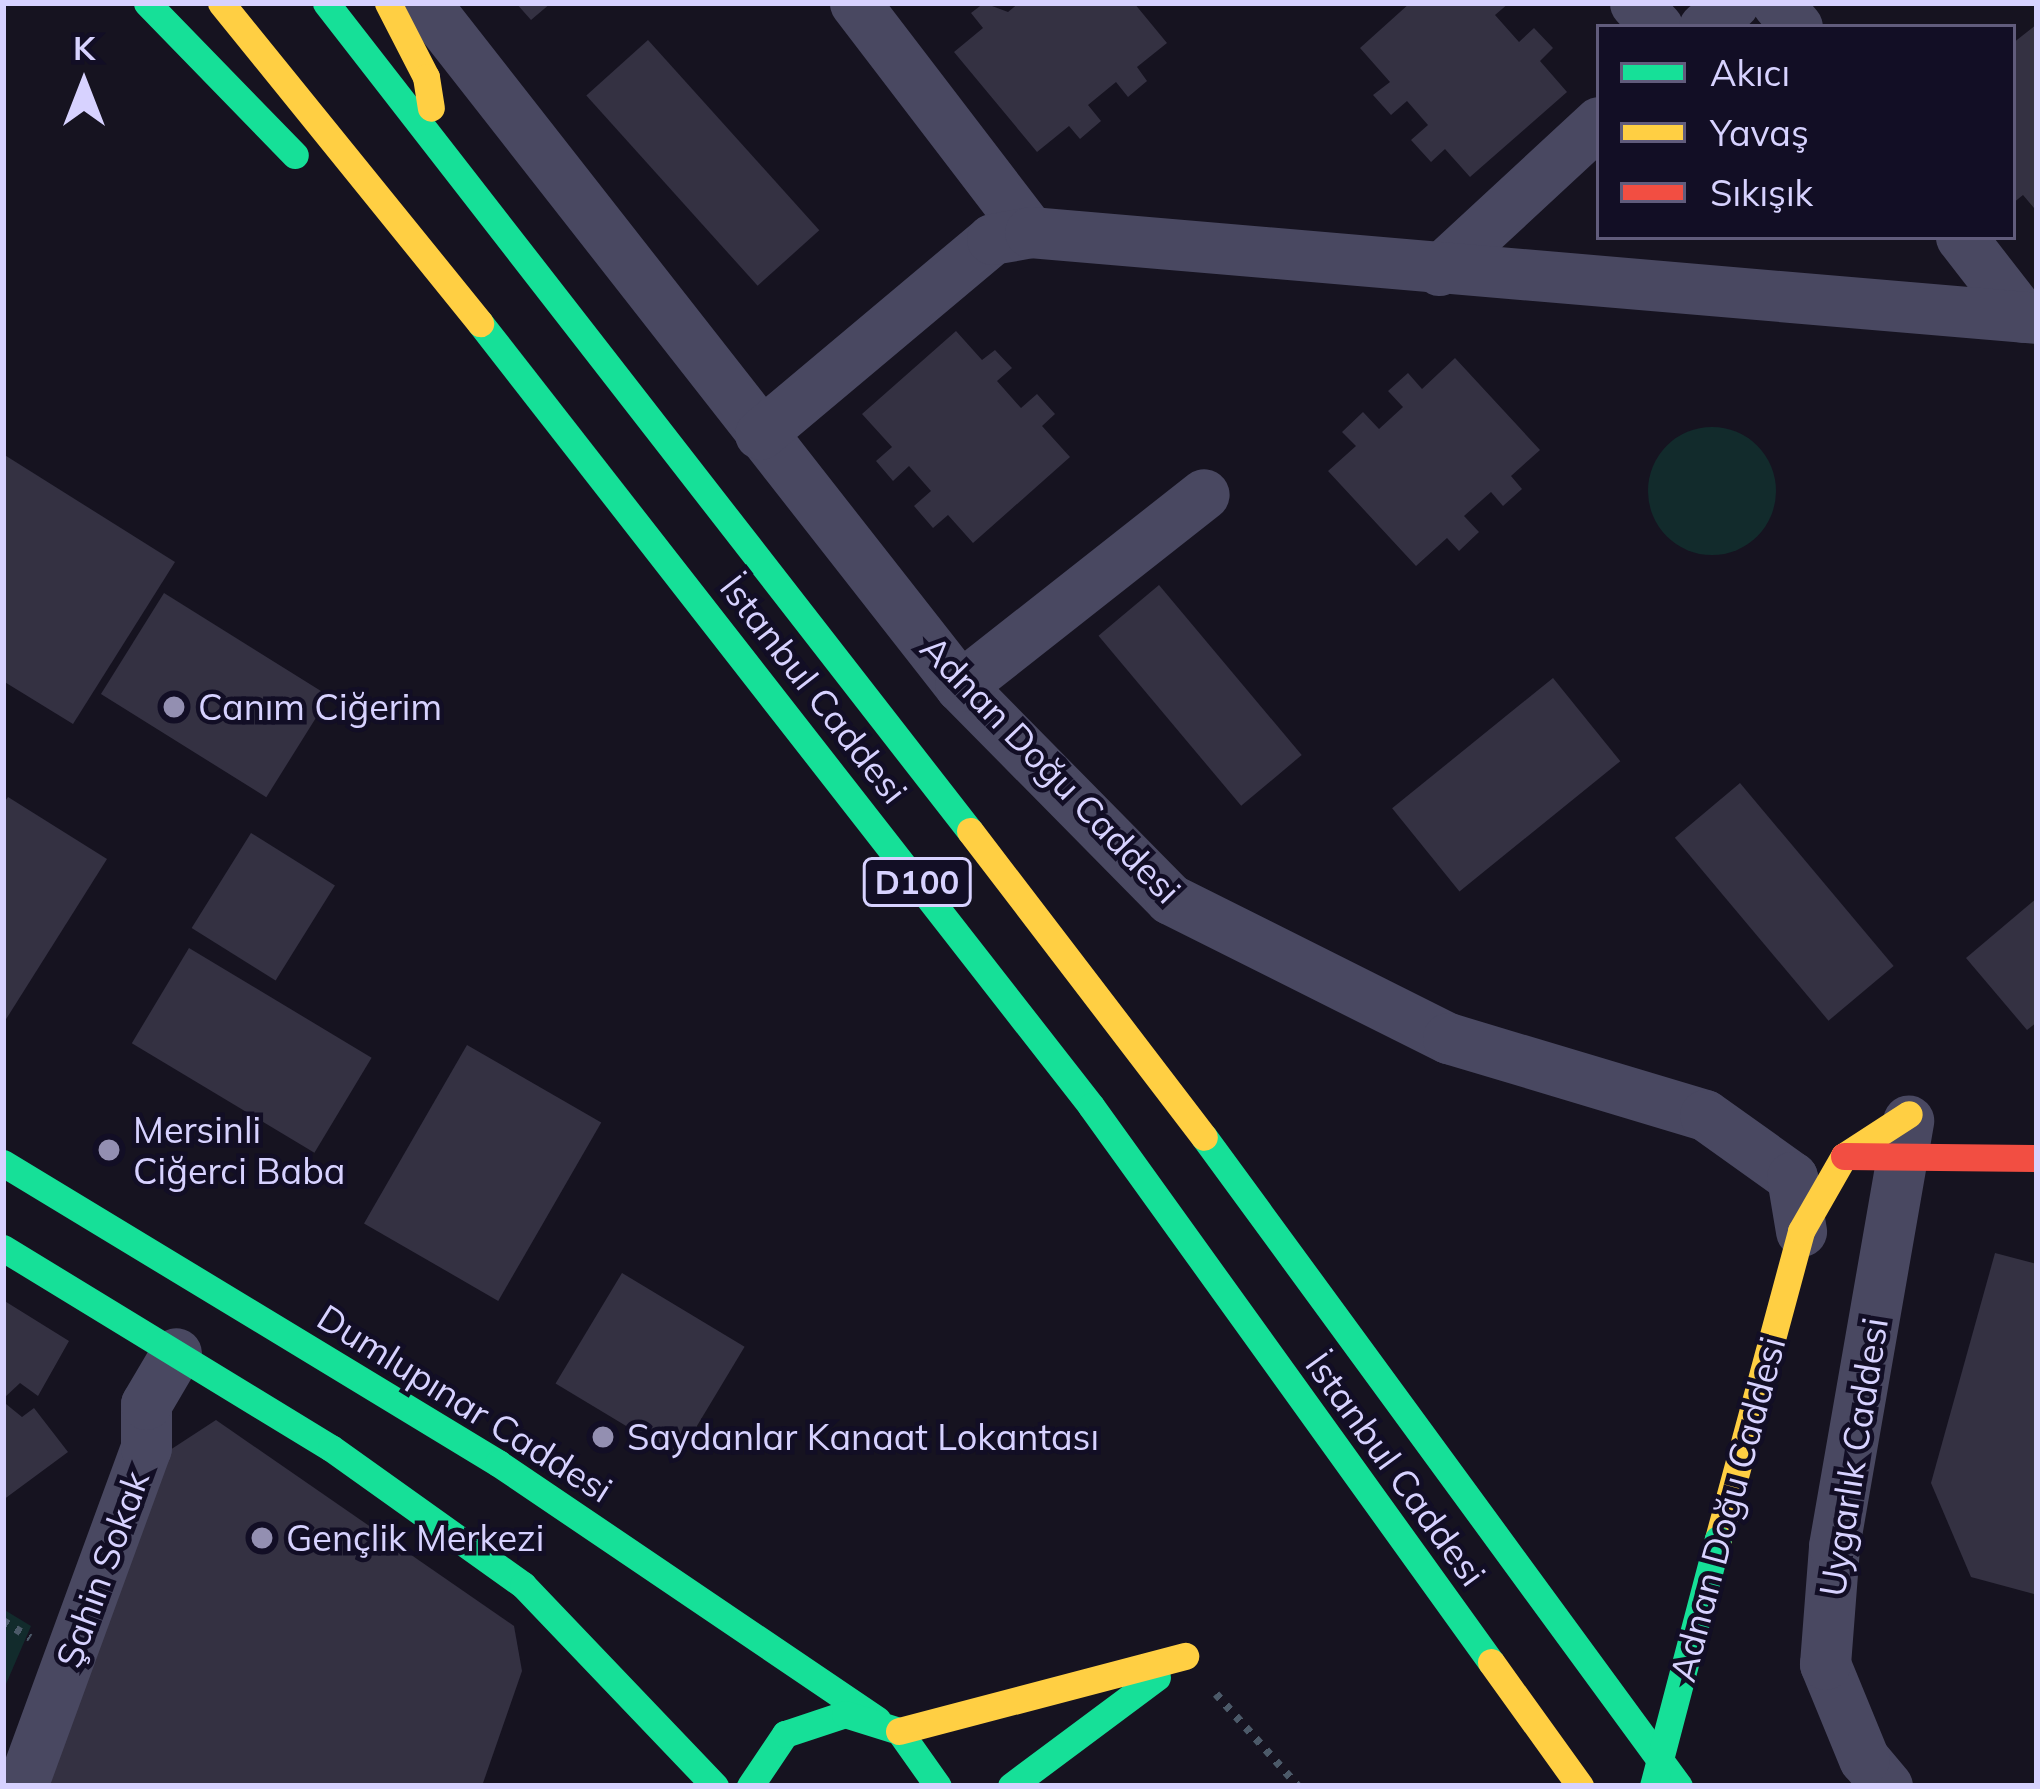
<!DOCTYPE html>
<html>
<head>
<meta charset="utf-8">
<style>
  body { margin:0 }
  #map { position:relative; width:2040px; height:1789px; overflow:hidden; background:#161320; font-family:Mulish,sans-serif }
  div>[style] { position:absolute }
  [style*='--x'] { left:calc(var(--x)*1px); top:calc(var(--y)*1px); width:calc(var(--w)*1px); rotate:calc(var(--a)*1deg) }
  .green>* { inset:0; background:#122b2c }
  .round { border-radius:50% }
  .building>* { inset:0; background:#343142; transform-origin:0 0 }
  .path>* { height:8px; margin-top:-4px; transform-origin:0; background:repeating-linear-gradient(90deg,#4c5a69 0 6px,transparent 0 15px) }
  .street>* { height:51px; margin:-25.5px; padding:0 25.5px; transform-origin:25.5px; border-radius:25.5px; background:#494861 }
  .fast>* { height:27px; margin:-13.5px; padding:0 13.5px; transform-origin:13.5px; border-radius:13.5px; background:#16e098 }
  .slow>* { height:27px; margin:-13.5px; padding:0 13.5px; transform-origin:13.5px; border-radius:13.5px; background:#ffcf43 }
  .jam>* { height:27px; margin:-13.5px; padding:0 13.5px; transform-origin:13.5px; border-radius:13.5px; background:#f24e42 }
  .fast-bridge>* { height:27px; margin:-13.5px; padding:0 13.5px; transform-origin:13.5px; border-radius:13.5px; background:#16e098 }
  .dots>* { width:33px; height:33px; translate:-50% -50%; box-sizing:border-box; border:6px solid #120e25; border-radius:50% }
  span { translate:-50% -50%; white-space:nowrap; text-align:center; line-height:1.15; -webkit-text-stroke:9px #120e25; paint-order:stroke }
  .shield-label span { padding:3px 9px; background:#120e25; border:3px solid; border-radius:9px; -webkit-text-stroke-width:0 }
  .shield-label { font-size:33px; color:#d7d2ff; font-weight:700 }
  .street-label { font-size:36px; color:#d7d2ff }
  .poi-label { font-size:36px; color:#d7d2ff }
  .left { translate:0 -50%; text-align:left }
  .frame { position:absolute; inset:0; border:6px solid #d7d2ff; pointer-events:none }
  .legend { position:absolute; left:1596px; top:24px; width:420px; height:216px; box-sizing:border-box; background:#120e25; border:3px solid #615c7c; margin:0; padding:15px 21px; list-style:none; font-size:36px; color:#d7d2ff }
  .legend li { display:flex; align-items:center; gap:24px; height:60px }
  .legend b { width:60px; border:3px solid #615c7c }
  .north { position:absolute; left:24px; top:24px; width:120px; height:120px; -webkit-text-stroke:9px #120e25; paint-order:stroke; rotate:0deg; font-size:33px; font-weight:700; line-height:48px; text-align:center; color:#d7d2ff }
  .north::after { content:''; display:block; margin:auto; width:42px; height:54px; background:#d7d2ff; clip-path:polygon(50% 0,100% 100%,50% 72%,0 100%) }
</style>
</head>
<body>
<div id="map">
  <div class="green">
    <div class="round" style="left:1648px;top:427px;width:128px;height:128px"></div>
    <div style="clip-path:polygon(3px 1609px,31px 1626px,3px 1691px)"></div>
  </div>
  <div class="building">
    <div style="clip-path:polygon(516px 3px,551px 3px,531px 20px)"></div>
    <div style="clip-path:polygon(984px 3px,1008px 12px,1019px 3px,1134px 3px,1167px 43px,1137px 67px,1147px 81px,1128px 97px,1116px 82px,1088px 105px,1101px 121px,1080px 139px,1069px 126px,1037px 152px,954px 52px,983px 28px,971px 13px)"></div>
    <div style="clip-path:polygon(1410px 3px,1509px 3px,1495px 15px,1519px 42px,1534px 28px,1553px 48px,1540px 61px,1567px 92px,1470px 177px,1445px 149px,1431px 162px,1411px 140px,1428px 125px,1407px 101px,1391px 115px,1373px 95px,1390px 82px,1360px 48px)"></div>
    <div style="clip-path:polygon(2037px 24px,2037px 206px,2034px 208px,2023px 195px,2013px 203px,2013px 43px)"></div>
    <div style="left:648px;top:40px;width:256px;height:83px;rotate:48deg"></div>
    <div style="clip-path:polygon(956px 331px,982px 360px,995px 350px,1012px 368px,997px 381px,1021px 408px,1037px 394px,1055px 414px,1042px 426px,1070px 457px,973px 543px,948px 515px,933px 528px,914px 506px,931px 491px,909px 466px,893px 481px,876px 461px,892px 447px,862px 414px)"></div>
    <div style="clip-path:polygon(1455px 358px,1540px 450px,1511px 476px,1522px 489px,1503px 506px,1491px 492px,1464px 516px,1479px 532px,1459px 551px,1447px 538px,1416px 566px,1328px 471px,1356px 446px,1342px 432px,1363px 412px,1379px 429px,1403px 407px,1388px 391px,1408px 373px,1422px 389px)"></div>
    <div style="clip-path:polygon(3px 454px,175px 562px,73px 724px,3px 681px)"></div>
    <div style="left:1159px;top:585px;width:222px;height:79px;rotate:50deg"></div>
    <div style="left:164px;top:593px;width:195px;height:119px;rotate:32deg"></div>
    <div style="left:1553px;top:678px;width:107px;height:207px;rotate:51deg"></div>
    <div style="left:1740px;top:783px;width:239px;height:85px;rotate:50deg"></div>
    <div style="clip-path:polygon(8px 797px,107px 859px,3px 1024px,3px 804px)"></div>
    <div style="left:251px;top:833px;width:99px;height:112px;rotate:32deg"></div>
    <div style="clip-path:polygon(2037px 898px,2037px 1022px,2027px 1030px,1966px 958px)"></div>
    <div style="left:189px;top:948px;width:213px;height:111px;rotate:31deg"></div>
    <div style="left:467px;top:1045px;width:155px;height:206px;rotate:30deg"></div>
    <div style="clip-path:polygon(1995px 1253px,2037px 1264px,2034px 1594px,1971px 1577px,1931px 1483px)"></div>
    <div style="left:622px;top:1273px;width:143px;height:129px;rotate:31deg"></div>
    <div style="clip-path:polygon(3px 1300px,69px 1341px,38px 1396px,20px 1383px,3px 1399px)"></div>
    <div style="clip-path:polygon(6px 1404px,22px 1417px,34px 1408px,68px 1452px,3px 1500px)"></div>
    <div style="clip-path:polygon(216px 1420px,514px 1626px,522px 1671px,482px 1786px,44px 1786px,170px 1450px)"></div>
  </div>
  <div class="path">
    <div style="--x:3;--y:1621;--w:32;--a:32"></div>
    <div style="--x:1216;--y:1694;--w:123;--a:48.3"></div>
  </div>
  <div class="street">
    <div style="--x:425;--y:3;--w:868;--a:51.93"></div>
    <div style="--x:960;--y:686;--w:299;--a:45.4"></div>
    <div style="--x:1170;--y:899;--w:311;--a:26.6"></div>
    <div style="--x:1448;--y:1038;--w:268;--a:16.7"></div>
    <div style="--x:1705;--y:1115;--w:107;--a:35.5"></div>
    <div style="--x:1792;--y:1177;--w:55;--a:80.5"></div>
    <div style="--x:855;--y:3;--w:288;--a:52.6"></div>
    <div style="--x:1635;--y:3;--w:33;--a:47"></div>
    <div style="--x:1777;--y:3;--w:31;--a:50"></div>
    <div style="--x:1704;--y:27;--w:38;--a:-39"></div>
    <div style="--x:1961;--y:237;--w:101;--a:52.2"></div>
    <div style="--x:1439;--y:270;--w:218;--a:-42.8"></div>
    <div style="--x:760;--y:434;--w:303;--a:-40"></div>
    <div style="--x:992;--y:239;--w:39;--a:-10"></div>
    <div style="--x:1030;--y:232;--w:1011;--a:4.88"></div>
    <div style="--x:960;--y:686;--w:310;--a:-38.2"></div>
    <div style="--x:22;--y:1786;--w:360;--a:-69.9"></div>
    <div style="--x:146;--y:1448;--w:44;--a:-90"></div>
    <div style="--x:146;--y:1404;--w:59;--a:-59.5"></div>
    <div style="--x:1887;--y:1786;--w:35;--a:-130"></div>
    <div style="--x:1864;--y:1759;--w:103;--a:-112.3"></div>
    <div style="--x:1825;--y:1664;--w:118;--a:-85.6"></div>
    <div style="--x:1834;--y:1546;--w:432;--a:-80.1"></div>
  </div>
  <div class="fast">
    <div style="--x:147;--y:3;--w:212;--a:45.8"></div>
    <div style="--x:326;--y:3;--w:1049;--a:52.13"></div>
    <div style="--x:480;--y:323;--w:993;--a:52.03"></div>
    <div style="--x:1091;--y:1106;--w:685;--a:54.27"></div>
    <div style="--x:1204;--y:1137;--w:804;--a:53.8"></div>
    <div style="--x:3;--y:1163;--w:579;--a:31.22"></div>
    <div style="--x:498;--y:1463;--w:458;--a:34.1"></div>
    <div style="--x:3;--y:1248;--w:384;--a:31.4"></div>
    <div style="--x:331;--y:1448;--w:236;--a:35.5"></div>
    <div style="--x:523;--y:1585;--w:278;--a:46.3"></div>
    <div style="--x:750;--y:1786;--w:63;--a:-56.1"></div>
    <div style="--x:785;--y:1734;--w:63;--a:-18.4"></div>
    <div style="--x:845;--y:1714;--w:57;--a:17.5"></div>
    <div style="--x:899;--y:1731;--w:67;--a:54.7"></div>
    <div style="--x:1011;--y:1786;--w:182;--a:-36.7"></div>
  </div>
  <div class="slow">
    <div style="--x:221;--y:3;--w:412;--a:51"></div>
    <div style="--x:388;--y:3;--w:83;--a:62.8"></div>
    <div style="--x:426;--y:77;--w:31;--a:81"></div>
    <div style="--x:970;--y:831;--w:385;--a:52.6"></div>
    <div style="--x:1718;--y:1539;--w:319;--a:-74.9"></div>
    <div style="--x:1801;--y:1231;--w:86;--a:-60.2"></div>
    <div style="--x:1844;--y:1156;--w:77;--a:-32.9"></div>
    <div style="--x:1491;--y:1662;--w:153;--a:54.3"></div>
    <div style="--x:899;--y:1731;--w:296;--a:-14.7"></div>
  </div>
  <div class="jam">
    <div style="--x:1844;--y:1156;--w:193;--a:0.6"></div>
  </div>
  <div class="fast-bridge">
    <div style="--x:1653;--y:1786;--w:255;--a:-75.3"></div>
  </div>
  <div class="dots">
    <div style="left:174px;top:707px;background:#938fb1"></div>
    <div style="left:109px;top:1150px;background:#938fb1"></div>
    <div style="left:603px;top:1437px;background:#938fb1"></div>
    <div style="left:262px;top:1538px;background:#938fb1"></div>
  </div>
  <div class="shield-label">
    <span style="left:917px;top:882px">D100</span>
  </div>
  <div class="street-label">
    <span style="left:814px;top:689px;rotate:52deg">İstanbul Caddesi</span>
    <span style="left:1051px;top:769px;rotate:46deg">Adnan Doğu Caddesi</span>
    <span style="left:465px;top:1403px;rotate:32deg">Dumlupınar Caddesi</span>
    <span style="left:1853px;top:1457px;rotate:-81deg">Uygarlık Caddesi</span>
    <span style="left:1396px;top:1469px;rotate:54deg">İstanbul Caddesi</span>
    <span style="left:1727px;top:1509px;rotate:-75deg">Adnan Doğu Caddesi</span>
    <span style="left:102px;top:1569px;rotate:-70deg">Şahin Sokak</span>
  </div>
  <div class="poi-label">
    <span class="left" style="left:198px;top:707px">Canım Ciğerim</span>
    <span class="left" style="left:133px;top:1150px">Mersinli<br>Ciğerci Baba</span>
    <span class="left" style="left:627px;top:1437px">Saydanlar Kanaat Lokantası</span>
    <span class="left" style="left:286px;top:1538px">Gençlik Merkezi</span>
  </div>
  <div class="frame"></div>
  <ul class="legend">
  <li><b style="height:15px;background:#16e098"></b>Akıcı</li>
  <li><b style="height:15px;background:#ffcf43"></b>Yavaş</li>
  <li><b style="height:15px;background:#f24e42"></b>Sıkışık</li>
  </ul>
  <div class="north">K</div>
</div>
</body>
</html>
